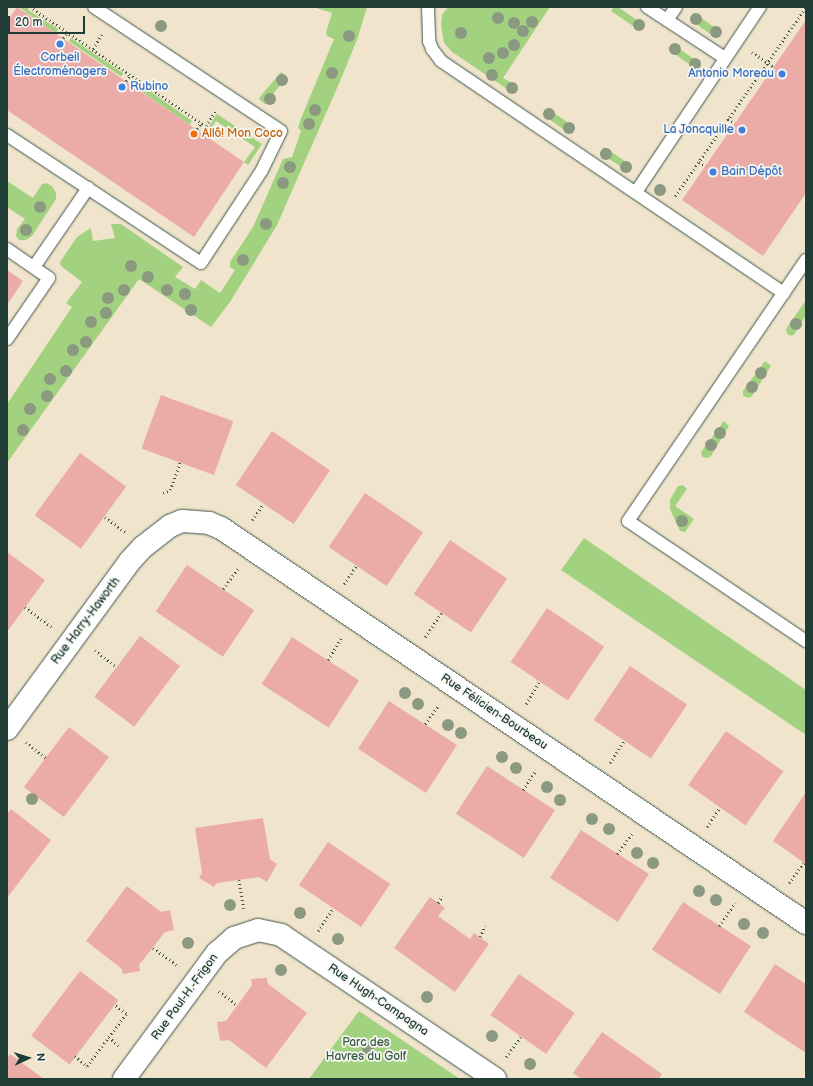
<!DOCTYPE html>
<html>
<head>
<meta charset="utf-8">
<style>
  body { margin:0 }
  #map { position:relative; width:813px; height:1086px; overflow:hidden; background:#f0e5cc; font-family:"Balsamiq Sans",sans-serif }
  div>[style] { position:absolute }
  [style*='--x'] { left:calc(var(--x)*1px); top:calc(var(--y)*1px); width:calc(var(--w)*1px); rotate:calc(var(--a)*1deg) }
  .green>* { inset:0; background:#a2d280; transform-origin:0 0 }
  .building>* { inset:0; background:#ebaca8; transform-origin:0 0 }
  .path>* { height:2.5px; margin-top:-1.25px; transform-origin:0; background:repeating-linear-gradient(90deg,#3e564b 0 1px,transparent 0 4px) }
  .roads { filter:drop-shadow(0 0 1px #3e564b) drop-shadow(0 0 1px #3e564b) }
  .service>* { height:12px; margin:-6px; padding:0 6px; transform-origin:6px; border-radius:6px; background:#fff }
  .minor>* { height:22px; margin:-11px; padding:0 11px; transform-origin:11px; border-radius:11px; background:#fff }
  .trees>* { width:12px; height:12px; margin:-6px; border-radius:50%; background:#8b9981 }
  .dots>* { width:11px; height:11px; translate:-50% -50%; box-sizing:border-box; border:2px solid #f6f6f2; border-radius:50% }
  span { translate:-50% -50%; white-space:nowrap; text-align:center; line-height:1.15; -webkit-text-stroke:3.5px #f6f6f2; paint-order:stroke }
  .shop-label { font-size:12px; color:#366cbe }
  .right { translate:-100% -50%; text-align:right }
  .left { translate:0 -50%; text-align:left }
  .food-label { font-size:12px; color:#c56008 }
  .street-label { font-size:12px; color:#1f3d34 }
  .park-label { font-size:12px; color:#395b43 }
  .frame { position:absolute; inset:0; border:8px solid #1f3d34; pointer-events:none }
  .north { position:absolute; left:8px; top:1038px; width:40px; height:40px; -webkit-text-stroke:3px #f6f6f2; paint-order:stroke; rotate:86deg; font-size:11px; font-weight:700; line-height:16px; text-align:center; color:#1f3d34 }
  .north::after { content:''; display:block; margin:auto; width:14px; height:18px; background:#1f3d34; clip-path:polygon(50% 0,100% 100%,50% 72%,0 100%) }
  .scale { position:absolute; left:8px; top:16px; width:77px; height:18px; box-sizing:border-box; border:2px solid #1f3d34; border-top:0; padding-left:5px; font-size:12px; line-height:14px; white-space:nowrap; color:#1f3d34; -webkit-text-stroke:3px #f6f6f2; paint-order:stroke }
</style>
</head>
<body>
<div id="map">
  <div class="green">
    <div style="clip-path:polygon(19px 7px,29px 7px,28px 10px,58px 29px,56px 34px)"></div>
    <div style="clip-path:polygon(313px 7px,367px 7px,358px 37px,341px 79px,277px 225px,230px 302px,211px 327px,139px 279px,7px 463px,7px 404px,72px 307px,66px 303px,82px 282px,61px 266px,60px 262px,77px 237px,91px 228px,93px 241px,115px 238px,111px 224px,121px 224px,183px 267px,175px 277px,195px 289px,201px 280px,220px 293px,235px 270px,230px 267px,230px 262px,253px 227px,283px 159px,292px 157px,301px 131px,298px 128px,300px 121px,334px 39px,327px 36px,326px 32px,332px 13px)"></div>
    <div style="clip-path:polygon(448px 7px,550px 7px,503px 78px,517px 86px,513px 93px,452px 52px,444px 43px,441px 25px,442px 15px)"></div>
    <div style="clip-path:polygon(614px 7px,618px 7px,643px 24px,639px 30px,611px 11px)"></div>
    <div style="left:694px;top:13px;width:33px;height:8px;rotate:35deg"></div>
    <div style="left:71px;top:38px;width:63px;height:4px;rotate:34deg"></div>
    <div style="left:672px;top:44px;width:34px;height:7px;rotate:34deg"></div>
    <div style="left:281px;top:72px;width:8px;height:35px;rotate:40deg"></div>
    <div style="clip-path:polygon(134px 80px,192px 121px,190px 125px,132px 85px)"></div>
    <div style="left:547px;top:108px;width:33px;height:8px;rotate:35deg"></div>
    <div style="clip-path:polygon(217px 114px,262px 144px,248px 165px,244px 162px,255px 147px,216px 121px,206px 136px,204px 134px)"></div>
    <div style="left:604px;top:147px;width:34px;height:7px;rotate:34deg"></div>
    <div style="clip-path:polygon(7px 181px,33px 198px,42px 184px,46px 183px,52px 186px,56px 193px,56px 199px,32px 236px,26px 240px,19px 240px,16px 236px,17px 229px,25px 219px,7px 207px)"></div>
    <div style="clip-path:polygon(806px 300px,806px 315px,795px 333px,792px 336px,787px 334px,786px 329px)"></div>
    <div style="clip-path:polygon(765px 361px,771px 366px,752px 396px,749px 398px,743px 396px,743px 391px)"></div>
    <div style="clip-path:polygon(724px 421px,729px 426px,711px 456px,708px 458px,702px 457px,701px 452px)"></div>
    <div style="clip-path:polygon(683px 485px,687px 489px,675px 506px,694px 519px,685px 532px,680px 531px,670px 509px,670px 500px,678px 486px)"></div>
    <div style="clip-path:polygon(584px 538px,806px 690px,806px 735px,561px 570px)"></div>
    <div style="clip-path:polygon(359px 1011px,460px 1079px,309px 1079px)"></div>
  </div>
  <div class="building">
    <div style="clip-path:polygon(17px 7px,244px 162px,194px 237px,7px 110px,7px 22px)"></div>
    <div style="clip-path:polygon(806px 20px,806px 193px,763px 256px,682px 200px)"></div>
    <div style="clip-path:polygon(7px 270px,23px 281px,7px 305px)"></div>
    <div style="left:161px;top:395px;width:77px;height:57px;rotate:20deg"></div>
    <div style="left:272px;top:431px;width:70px;height:65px;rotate:34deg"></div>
    <div style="left:80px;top:453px;width:57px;height:77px;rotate:36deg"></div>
    <div style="left:365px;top:493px;width:70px;height:65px;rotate:34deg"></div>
    <div style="left:450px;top:540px;width:69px;height:65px;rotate:34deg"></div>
    <div style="clip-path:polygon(7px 552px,45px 580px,7px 632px)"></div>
    <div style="left:187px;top:565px;width:81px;height:56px;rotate:34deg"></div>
    <div style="left:547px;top:608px;width:69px;height:65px;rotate:34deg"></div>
    <div style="left:140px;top:636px;width:50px;height:76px;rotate:37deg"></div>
    <div style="left:292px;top:637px;width:80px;height:56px;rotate:33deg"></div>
    <div style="left:630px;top:666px;width:69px;height:65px;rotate:34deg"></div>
    <div style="left:389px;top:701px;width:81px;height:57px;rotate:33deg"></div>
    <div style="left:69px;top:727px;width:50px;height:75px;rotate:37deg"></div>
    <div style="left:726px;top:731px;width:70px;height:66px;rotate:35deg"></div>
    <div style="left:487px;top:766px;width:81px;height:57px;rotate:33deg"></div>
    <div style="clip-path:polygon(806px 792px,806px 864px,773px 841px)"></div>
    <div style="clip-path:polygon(11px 809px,51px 840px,7px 898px,7px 814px)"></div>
    <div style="clip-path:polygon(263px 818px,270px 859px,277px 864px,267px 882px,259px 877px,217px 883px,214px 887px,199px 878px,202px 873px,195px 828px)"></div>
    <div style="left:581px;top:830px;width:81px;height:57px;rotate:33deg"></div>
    <div style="left:328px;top:842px;width:75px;height:52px;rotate:34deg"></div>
    <div style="clip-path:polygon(127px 886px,161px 912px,170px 910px,174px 930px,165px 932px,139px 965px,140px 971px,123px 974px,122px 969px,86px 941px)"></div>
    <div style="clip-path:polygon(430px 897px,445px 908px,438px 916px,470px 939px,474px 933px,489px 944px,455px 992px,394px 948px)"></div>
    <div style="left:683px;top:902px;width:81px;height:57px;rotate:33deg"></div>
    <div style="clip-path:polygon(775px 964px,806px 984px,806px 1053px,744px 1012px)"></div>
    <div style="left:80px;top:971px;width:48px;height:81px;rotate:37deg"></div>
    <div style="left:519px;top:974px;width:68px;height:50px;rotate:35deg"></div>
    <div style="clip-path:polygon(267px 978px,268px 984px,307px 1013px,266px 1068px,229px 1040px,220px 1041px,217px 1022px,226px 1021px,252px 985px,251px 979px)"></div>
    <div style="clip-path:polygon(602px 1032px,662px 1074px,659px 1079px,581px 1079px,573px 1073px)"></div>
    <div style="clip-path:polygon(10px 1054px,44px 1079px,7px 1079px,7px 1059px)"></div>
  </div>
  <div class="path">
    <div style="--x:34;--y:7;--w:2;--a:117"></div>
    <div style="--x:33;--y:9;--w:209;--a:34.1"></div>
    <div style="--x:206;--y:126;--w:19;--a:-58"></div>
    <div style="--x:63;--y:38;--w:7;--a:-56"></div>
    <div style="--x:93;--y:49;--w:17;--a:-59"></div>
    <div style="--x:752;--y:52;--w:27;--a:34"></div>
    <div style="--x:126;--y:81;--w:8;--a:-60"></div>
    <div style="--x:728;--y:119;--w:8;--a:30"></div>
    <div style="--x:197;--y:129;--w:8;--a:-60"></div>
    <div style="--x:699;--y:162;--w:8;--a:30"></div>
    <div style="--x:675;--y:196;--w:230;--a:-55.3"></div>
    <div style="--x:163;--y:493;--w:8;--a:-23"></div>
    <div style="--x:170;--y:490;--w:29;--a:-70"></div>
    <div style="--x:105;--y:517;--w:25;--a:37"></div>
    <div style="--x:252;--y:520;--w:19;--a:-55"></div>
    <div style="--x:344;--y:584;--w:22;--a:-56"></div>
    <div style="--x:223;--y:589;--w:26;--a:-54"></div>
    <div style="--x:25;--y:607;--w:34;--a:37"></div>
    <div style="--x:425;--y:637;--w:29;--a:-56"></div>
    <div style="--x:95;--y:650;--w:27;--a:39"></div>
    <div style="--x:328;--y:660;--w:26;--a:-59"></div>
    <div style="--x:526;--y:704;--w:26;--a:-59"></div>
    <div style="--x:425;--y:724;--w:24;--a:-54"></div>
    <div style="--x:26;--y:742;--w:26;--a:39"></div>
    <div style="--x:610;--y:763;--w:26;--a:-58"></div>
    <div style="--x:523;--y:790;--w:24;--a:-57"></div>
    <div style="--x:707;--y:827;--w:24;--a:-57"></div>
    <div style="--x:617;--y:854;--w:26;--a:-54"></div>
    <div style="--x:239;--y:880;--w:29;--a:80"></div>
    <div style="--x:789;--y:883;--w:26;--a:-54"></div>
    <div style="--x:438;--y:903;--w:8;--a:-60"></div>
    <div style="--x:719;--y:926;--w:28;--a:-55"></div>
    <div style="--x:318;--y:931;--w:27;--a:-57"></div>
    <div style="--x:480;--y:937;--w:12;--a:-66"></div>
    <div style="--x:153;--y:948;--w:32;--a:35"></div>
    <div style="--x:219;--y:991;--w:23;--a:38"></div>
    <div style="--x:109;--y:1037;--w:13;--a:42"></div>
    <div style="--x:75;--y:1056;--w:16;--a:40"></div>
    <div style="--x:87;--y:1066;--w:65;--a:-53.1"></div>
    <div style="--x:126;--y:1014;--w:15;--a:-143"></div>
    <div style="--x:506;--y:1057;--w:26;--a:-54"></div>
  </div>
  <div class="roads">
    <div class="service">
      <div style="--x:428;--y:7;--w:34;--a:88"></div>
      <div style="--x:429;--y:41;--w:9;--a:69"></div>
      <div style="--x:432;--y:49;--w:15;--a:53"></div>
      <div style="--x:441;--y:61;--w:414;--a:34.1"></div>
      <div style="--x:647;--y:7;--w:93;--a:33.2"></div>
      <div style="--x:667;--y:20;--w:16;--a:-55"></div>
      <div style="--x:7;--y:135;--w:232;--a:33.4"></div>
      <div style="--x:201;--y:263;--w:111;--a:-56.7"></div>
      <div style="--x:262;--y:170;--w:43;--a:-64"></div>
      <div style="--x:281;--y:131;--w:224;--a:-146.5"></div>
      <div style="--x:636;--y:192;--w:223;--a:-56.2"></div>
      <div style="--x:7;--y:249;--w:51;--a:34.6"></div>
      <div style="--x:49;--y:278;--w:74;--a:124.5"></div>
      <div style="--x:806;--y:260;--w:316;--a:124.3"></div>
      <div style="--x:628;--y:521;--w:215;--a:34"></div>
      <div style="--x:34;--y:267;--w:96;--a:-55.6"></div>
    </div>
    <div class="minor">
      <div style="--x:7;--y:729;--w:208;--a:-53.8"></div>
      <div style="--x:130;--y:561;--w:19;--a:-47"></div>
      <div style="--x:143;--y:547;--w:34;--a:-38"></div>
      <div style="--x:170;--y:526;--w:13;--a:-23"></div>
      <div style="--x:182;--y:521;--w:27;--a:4"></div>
      <div style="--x:209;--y:523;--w:13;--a:23"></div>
      <div style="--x:221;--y:528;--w:706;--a:34.03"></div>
      <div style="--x:124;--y:1079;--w:157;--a:-53.6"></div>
      <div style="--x:217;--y:953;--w:23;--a:-41"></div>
      <div style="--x:234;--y:938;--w:25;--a:-18"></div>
      <div style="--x:258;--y:930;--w:24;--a:12"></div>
      <div style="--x:281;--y:935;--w:258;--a:33.9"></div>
    </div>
  </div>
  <div class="trees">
    <div style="left:498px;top:18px"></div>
    <div style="left:696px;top:19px"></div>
    <div style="left:532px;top:22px"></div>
    <div style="left:514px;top:23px"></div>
    <div style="left:639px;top:25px"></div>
    <div style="left:161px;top:26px"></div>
    <div style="left:523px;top:31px"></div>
    <div style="left:716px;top:32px"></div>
    <div style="left:461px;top:33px"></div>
    <div style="left:349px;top:36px"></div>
    <div style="left:514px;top:45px"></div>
    <div style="left:675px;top:49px"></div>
    <div style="left:503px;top:53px"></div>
    <div style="left:489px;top:58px"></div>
    <div style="left:695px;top:64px"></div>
    <div style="left:332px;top:73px"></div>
    <div style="left:492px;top:75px"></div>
    <div style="left:282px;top:80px"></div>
    <div style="left:512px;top:88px"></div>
    <div style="left:270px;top:99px"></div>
    <div style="left:315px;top:110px"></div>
    <div style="left:549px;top:114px"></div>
    <div style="left:309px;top:124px"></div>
    <div style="left:569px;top:128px"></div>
    <div style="left:606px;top:154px"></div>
    <div style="left:290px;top:167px"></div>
    <div style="left:626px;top:167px"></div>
    <div style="left:283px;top:183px"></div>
    <div style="left:660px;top:190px"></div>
    <div style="left:40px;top:207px"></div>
    <div style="left:266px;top:224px"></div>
    <div style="left:26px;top:230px"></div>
    <div style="left:243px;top:260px"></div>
    <div style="left:131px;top:266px"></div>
    <div style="left:148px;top:277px"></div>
    <div style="left:124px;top:290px"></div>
    <div style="left:167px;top:290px"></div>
    <div style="left:185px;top:294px"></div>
    <div style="left:108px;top:298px"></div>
    <div style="left:191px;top:310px"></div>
    <div style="left:106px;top:313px"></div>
    <div style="left:91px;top:322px"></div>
    <div style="left:796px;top:324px"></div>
    <div style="left:86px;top:342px"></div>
    <div style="left:73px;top:350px"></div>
    <div style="left:66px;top:371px"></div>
    <div style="left:761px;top:373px"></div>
    <div style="left:50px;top:379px"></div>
    <div style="left:752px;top:387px"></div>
    <div style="left:47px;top:396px"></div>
    <div style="left:30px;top:409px"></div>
    <div style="left:23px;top:430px"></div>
    <div style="left:720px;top:433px"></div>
    <div style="left:711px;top:445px"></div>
    <div style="left:682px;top:521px"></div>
    <div style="left:405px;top:693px"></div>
    <div style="left:418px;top:704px"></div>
    <div style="left:448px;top:725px"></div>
    <div style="left:461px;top:733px"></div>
    <div style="left:502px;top:757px"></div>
    <div style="left:516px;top:768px"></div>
    <div style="left:547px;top:787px"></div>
    <div style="left:32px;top:799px"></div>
    <div style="left:560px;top:800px"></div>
    <div style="left:592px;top:819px"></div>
    <div style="left:609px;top:829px"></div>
    <div style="left:637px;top:853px"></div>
    <div style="left:653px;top:863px"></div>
    <div style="left:699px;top:891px"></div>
    <div style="left:716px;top:900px"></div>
    <div style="left:230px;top:905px"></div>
    <div style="left:300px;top:913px"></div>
    <div style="left:744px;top:924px"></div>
    <div style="left:763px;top:933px"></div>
    <div style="left:338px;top:939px"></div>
    <div style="left:188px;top:943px"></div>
    <div style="left:281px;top:970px"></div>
    <div style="left:427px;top:997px"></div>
    <div style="left:492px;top:1036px"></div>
    <div style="left:368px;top:1048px"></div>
    <div style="left:530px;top:1064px"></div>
  </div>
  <div class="dots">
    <div style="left:60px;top:44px;background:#3f7fe0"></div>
    <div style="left:782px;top:74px;background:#3f7fe0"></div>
    <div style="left:122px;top:87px;background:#3f7fe0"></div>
    <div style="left:742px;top:130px;background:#3f7fe0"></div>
    <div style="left:194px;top:134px;background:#e8710a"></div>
    <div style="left:713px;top:172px;background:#3f7fe0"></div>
  </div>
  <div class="shop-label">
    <span style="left:60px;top:65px">Corbeil<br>Électroménagers</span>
    <span class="right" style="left:774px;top:74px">Antonio Moreau</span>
    <span class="left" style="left:130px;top:87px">Rubino</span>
    <span class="right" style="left:734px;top:130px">La Joncquille</span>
    <span class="left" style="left:721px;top:172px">Bain Dépôt</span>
  </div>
  <div class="food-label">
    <span class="left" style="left:202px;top:134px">Allô! Mon Coco</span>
  </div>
  <div class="street-label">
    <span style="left:86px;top:621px;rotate:-53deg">Rue Harry-Haworth</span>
    <span style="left:494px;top:712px;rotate:34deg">Rue Félicien-Bourbeau</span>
    <span style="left:185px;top:997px;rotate:-54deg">Rue Paul-H.-Frigon</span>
    <span style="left:378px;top:1000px;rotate:34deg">Rue Hugh-Campagna</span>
  </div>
  <div class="park-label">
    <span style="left:366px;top:1050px">Parc des<br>Havres du Golf</span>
  </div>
  <div class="frame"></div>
  <div class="north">N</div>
  <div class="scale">20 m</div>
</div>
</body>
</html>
